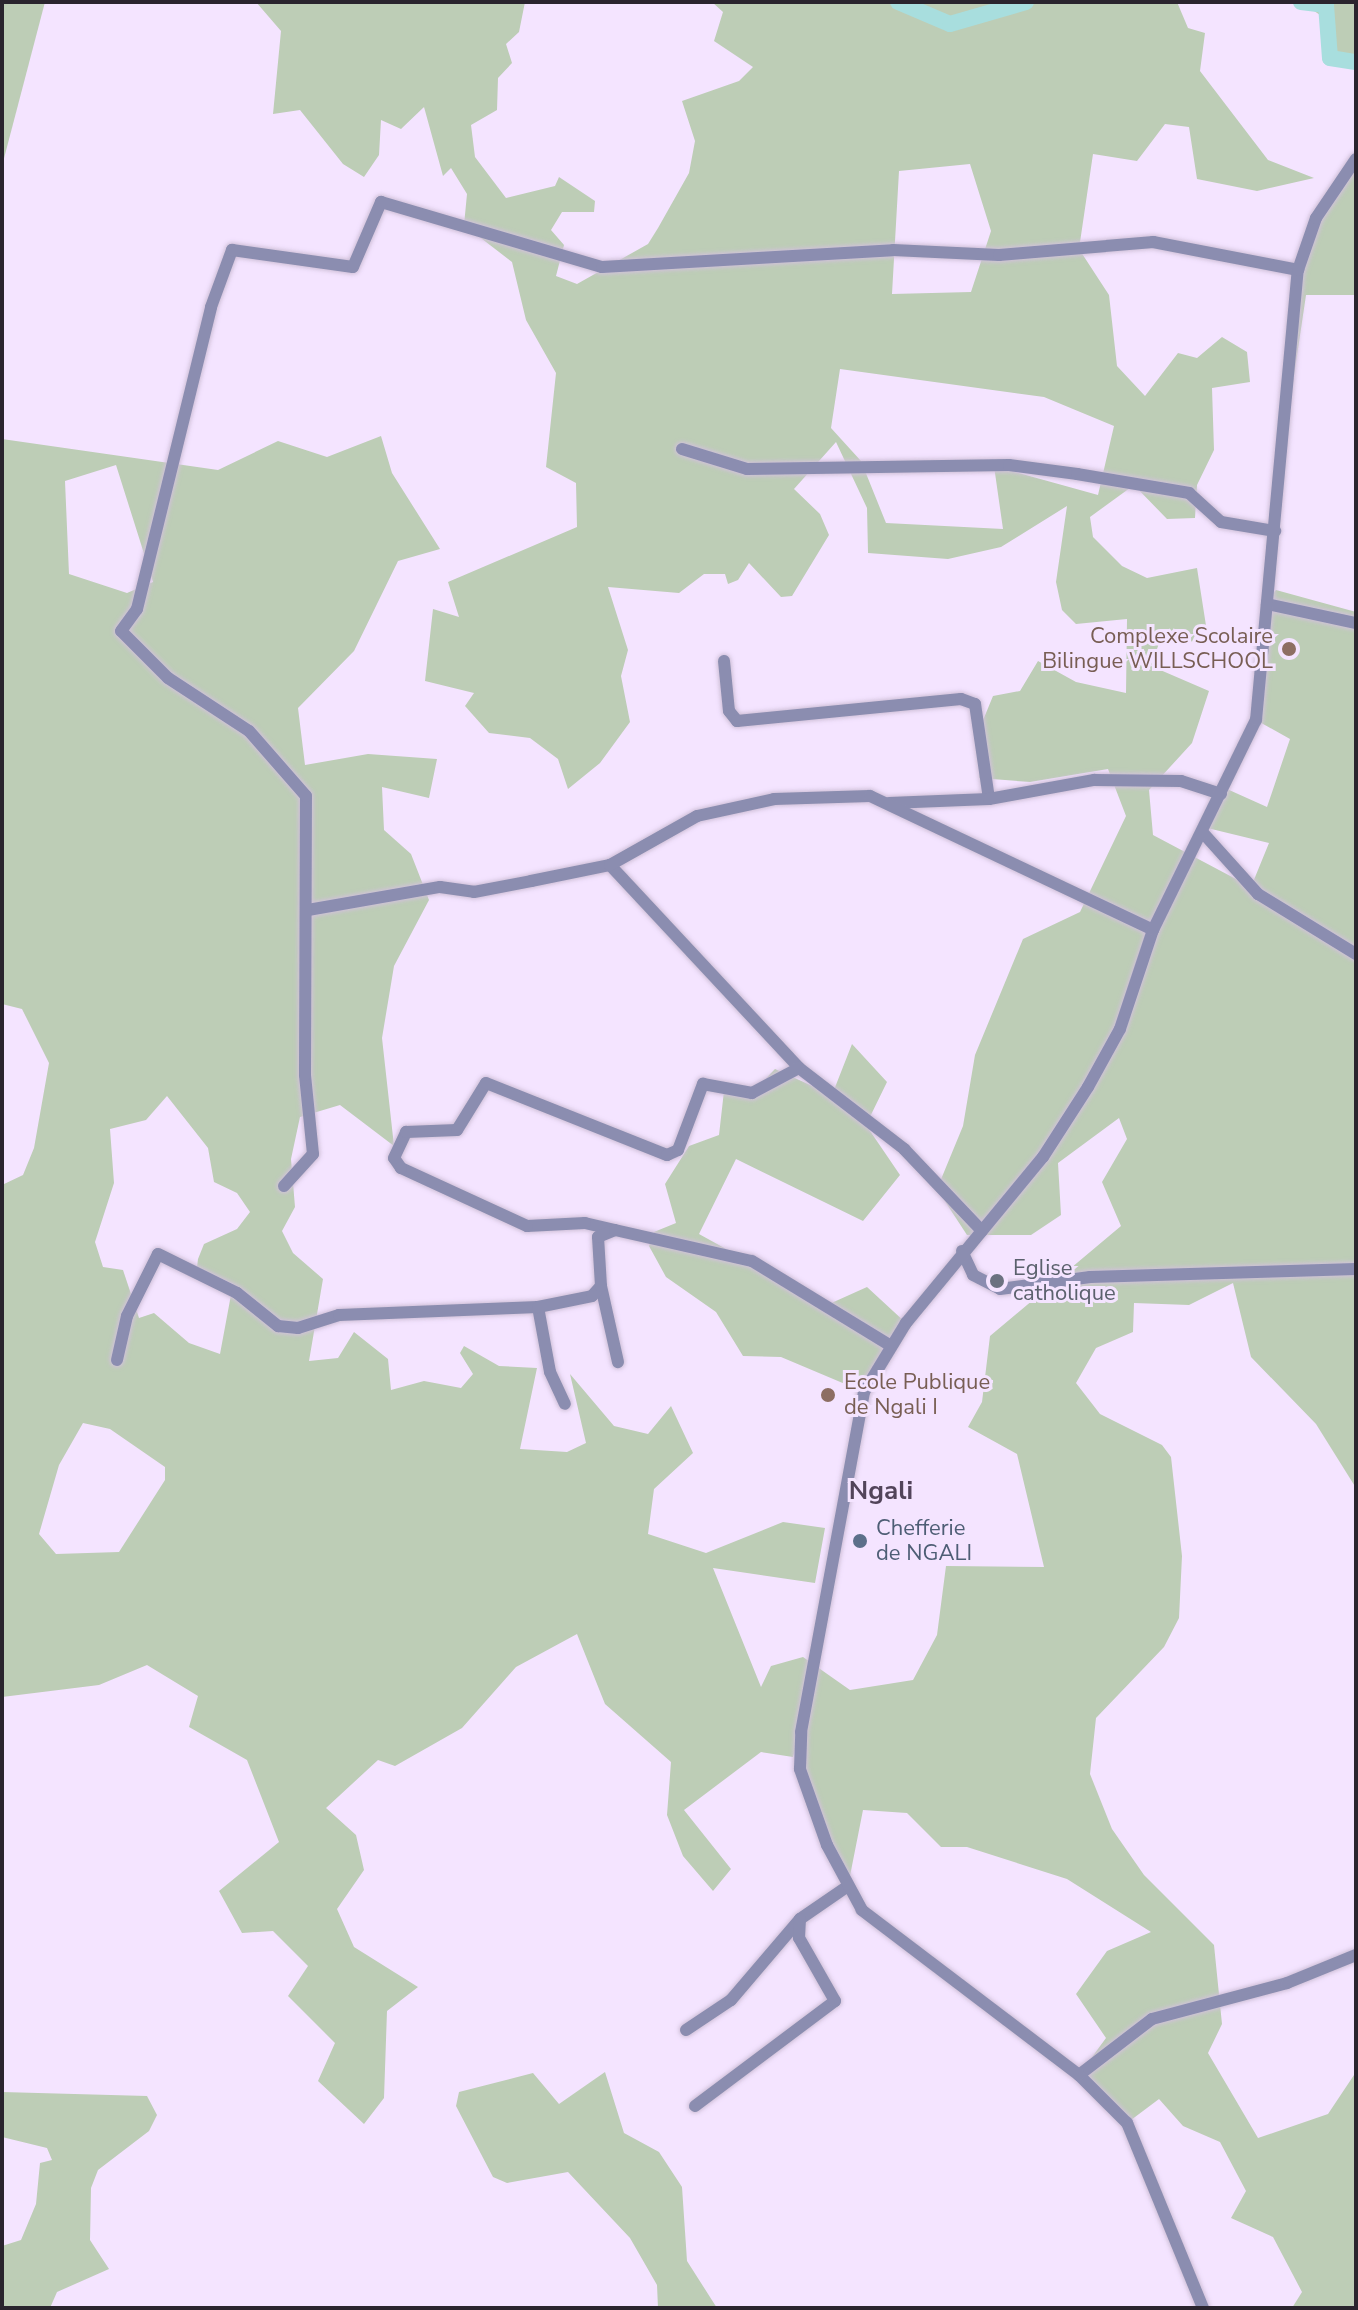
<!DOCTYPE html>
<html>
<head>
<meta charset="utf-8">
<style>
  body { margin:0 }
  #map { position:relative; width:1358px; height:2310px; overflow:hidden; background:#f4e4ff; font-family:"Nunito Sans",sans-serif }
  div>[style] { position:absolute }
  [style*='--x'] { left:calc(var(--x)*1px); top:calc(var(--y)*1px); width:calc(var(--w)*1px); rotate:calc(var(--a)*1deg) }
  .green>* { inset:0; background:#bdcdb6 }
  .river>* { height:16px; margin:-8px; padding:0 8px; transform-origin:8px; border-radius:8px; background:#a8dede }
  .roads { filter:drop-shadow(0 0 2px #d0c1d9) drop-shadow(0 0 2px #d0c1d9) }
  .minor>* { height:12px; margin:-6px; padding:0 6px; transform-origin:6px; border-radius:6px; background:#8b8db0 }
  .dots>* { width:22px; height:22px; translate:-50% -50%; box-sizing:border-box; border:4px solid #f4e4ff; border-radius:50% }
  span { translate:-50% -50%; white-space:nowrap; text-align:center; line-height:1.15; -webkit-text-stroke:6px #f4e4ff; paint-order:stroke }
  .education-label { font-size:22px; color:#785e54 }
  .right { translate:-100% -50%; text-align:right }
  .left { translate:0 -50%; text-align:left }
  .worship-label { font-size:22px; color:#5b616d }
  .service-label { font-size:22px; color:#4e5e75 }
  .quarter-label { font-size:26px; color:#52445a; font-weight:700 }
  .frame { position:absolute; inset:0; border:4px solid #2a242e; pointer-events:none }
</style>
</head>
<body>
<div id="map">
  <div class="green">
    <div style="clip-path:polygon(2px 2px,45px 2px,2px 166px)"></div>
    <div style="clip-path:polygon(evenodd,256px 2px,525px 2px,519px 32px,506px 44px,512px 63px,498px 78px,497px 110px,471px 125px,475px 157px,506px 198px,555px 186px,559px 177px,595px 201px,594px 212px,562px 212px,551px 230px,564px 245px,556px 276px,577px 284px,648px 244px,658px 228px,689px 173px,695px 141px,682px 101px,739px 81px,753px 67px,714px 41px,723px 12px,712px 2px,1177px 2px,1188px 28px,1205px 33px,1200px 71px,1268px 160px,1314px 178px,1257px 191px,1197px 179px,1189px 127px,1165px 124px,1137px 161px,1093px 154px,1079px 249px,1109px 295px,1117px 366px,1145px 396px,1178px 353px,1197px 358px,1222px 337px,1247px 352px,1250px 382px,1212px 388px,1214px 450px,1197px 485px,1195px 518px,1167px 519px,1134px 485px,1090px 517px,1093px 537px,1122px 566px,1147px 578px,1197px 568px,1207px 632px,1199px 644px,1163px 632px,1151px 666px,1209px 691px,1192px 743px,1149px 790px,1153px 835px,1251px 887px,1269px 843px,1199px 826px,1218px 785px,1267px 807px,1290px 739px,1256px 720px,1268px 598px,1276px 590px,1356px 612px,1356px 1488px,1316px 1424px,1251px 1357px,1233px 1283px,1189px 1305px,1134px 1303px,1133px 1332px,1096px 1348px,1076px 1383px,1100px 1414px,1162px 1445px,1171px 1457px,1182px 1556px,1179px 1618px,1164px 1647px,1096px 1718px,1090px 1774px,1112px 1829px,1144px 1875px,1214px 1945px,1222px 2024px,1208px 2053px,1258px 2138px,1328px 2114px,1356px 2072px,1356px 2308px,1292px 2308px,1302px 2292px,1273px 2237px,1231px 2218px,1246px 2191px,1220px 2142px,1183px 2126px,1159px 2099px,1127px 2123px,1079px 2075px,1106px 2038px,1076px 1994px,1107px 1951px,1151px 1932px,1067px 1879px,967px 1847px,941px 1847px,907px 1813px,863px 1810px,848px 1886px,800px 1769px,799px 1738px,793px 1757px,761px 1752px,684px 1810px,731px 1869px,713px 1891px,683px 1856px,667px 1815px,671px 1762px,605px 1704px,577px 1634px,516px 1667px,462px 1728px,395px 1766px,378px 1760px,326px 1808px,356px 1835px,364px 1870px,337px 1909px,354px 1947px,418px 1987px,387px 2011px,384px 2098px,364px 2124px,318px 2081px,335px 2043px,288px 1996px,308px 1966px,273px 1931px,242px 1933px,219px 1891px,279px 1842px,247px 1760px,189px 1727px,198px 1696px,147px 1665px,99px 1685px,2px 1697px,2px 1185px,23px 1175px,34px 1148px,49px 1063px,22px 1009px,2px 1004px,2px 439px,218px 470px,278px 441px,327px 457px,381px 436px,392px 473px,440px 549px,398px 561px,354px 651px,298px 708px,305px 765px,368px 754px,437px 759px,429px 798px,382px 787px,384px 830px,411px 854px,429px 900px,394px 966px,382px 1038px,394px 1146px,340px 1105px,300px 1117px,291px 1159px,295px 1207px,282px 1231px,293px 1253px,323px 1279px,309px 1361px,338px 1358px,354px 1332px,388px 1359px,391px 1390px,424px 1381px,461px 1388px,473px 1374px,460px 1353px,464px 1346px,499px 1366px,537px 1368px,520px 1449px,567px 1452px,586px 1443px,570px 1374px,614px 1426px,648px 1434px,671px 1406px,693px 1453px,654px 1489px,648px 1534px,706px 1553px,783px 1522px,825px 1528px,815px 1583px,713px 1568px,761px 1687px,771px 1666px,803px 1657px,850px 1690px,913px 1680px,937px 1635px,946px 1566px,1044px 1567px,1017px 1454px,968px 1427px,982px 1402px,990px 1336px,1121px 1226px,1102px 1182px,1127px 1139px,1119px 1118px,1058px 1163px,1061px 1215px,1031px 1235px,967px 1235px,937px 1189px,963px 1126px,975px 1055px,1023px 939px,1080px 912px,1126px 816px,1108px 769px,1030px 782px,979px 778px,979px 730px,993px 696px,1020px 691px,1038px 661px,1076px 682px,1126px 693px,1127px 619px,1076px 624px,1062px 610px,1056px 582px,1067px 506px,1001px 547px,948px 559px,868px 553px,867px 508px,836px 442px,794px 489px,820px 514px,829px 535px,792px 596px,781px 597px,749px 563px,738px 580px,728px 584px,725px 574px,704px 574px,679px 593px,608px 587px,628px 650px,621px 676px,630px 722px,600px 763px,568px 789px,558px 759px,530px 738px,489px 733px,465px 706px,474px 693px,425px 681px,433px 609px,459px 617px,448px 582px,577px 527px,576px 483px,546px 467px,556px 373px,526px 320px,512px 262px,464px 225px,467px 194px,451px 168px,443px 176px,424px 107px,401px 129px,381px 120px,379px 155px,364px 177px,343px 164px,300px 110px,273px 114px,281px 31px,256px 2px,970px 164px,991px 231px,971px 292px,892px 294px,899px 171px,970px 164px,256px 2px,840px 369px,1044px 397px,1114px 426px,1098px 495px,994px 466px,1003px 529px,886px 523px,861px 461px,831px 428px,840px 369px,256px 2px,116px 465px,153px 582px,127px 593px,69px 574px,65px 481px,116px 465px,256px 2px,167px 1096px,208px 1148px,214px 1182px,237px 1193px,250px 1212px,237px 1229px,204px 1244px,198px 1259px,197px 1267px,233px 1284px,220px 1354px,189px 1343px,154px 1313px,139px 1318px,123px 1270px,103px 1267px,95px 1242px,114px 1183px,110px 1129px,146px 1120px,167px 1096px,256px 2px,83px 1423px,110px 1429px,165px 1467px,165px 1480px,119px 1552px,56px 1554px,39px 1534px,59px 1465px,83px 1423px)"></div>
    <div style="clip-path:polygon(1301px 2px,1356px 2px,1356px 62px,1330px 58px,1320px 15px)"></div>
    <div style="clip-path:polygon(1356px 159px,1356px 295px,1306px 295px,1292px 389px,1293px 318px,1316px 218px)"></div>
    <div style="clip-path:polygon(852px 1044px,887px 1082px,866px 1125px,900px 1175px,863px 1221px,736px 1159px,699px 1234px,827px 1305px,867px 1287px,906px 1323px,864px 1392px,781px 1357px,743px 1356px,716px 1312px,666px 1277px,649px 1246px,654px 1232px,676px 1223px,665px 1184px,689px 1146px,719px 1135px,724px 1091px,754px 1091px,775px 1069px,832px 1095px)"></div>
    <div style="clip-path:polygon(605px 2072px,624px 2133px,659px 2152px,682px 2187px,687px 2261px,717px 2308px,658px 2308px,657px 2285px,630px 2238px,568px 2172px,507px 2183px,493px 2177px,456px 2106px,459px 2092px,533px 2073px,559px 2104px)"></div>
    <div style="clip-path:polygon(2px 2092px,147px 2096px,157px 2115px,149px 2131px,98px 2170px,91px 2188px,90px 2240px,109px 2269px,57px 2292px,50px 2308px,2px 2308px,2px 2246px,21px 2240px,36px 2204px,40px 2163px,52px 2160px,47px 2148px,2px 2137px)"></div>
  </div>
  <div class="river">
    <div style="--x:898;--y:2;--w:56;--a:22.9"></div>
    <div style="--x:950;--y:24;--w:79;--a:-16.1"></div>
    <div style="--x:1301;--y:2;--w:25;--a:7"></div>
    <div style="--x:1326;--y:5;--w:53;--a:85.7"></div>
    <div style="--x:1330;--y:58;--w:26;--a:9"></div>
  </div>
  <div class="roads">
    <div class="minor">
      <div style="--x:682;--y:449;--w:68;--a:17.1"></div>
      <div style="--x:747;--y:469;--w:262;--a:-0.9"></div>
      <div style="--x:1009;--y:465;--w:69;--a:7.5"></div>
      <div style="--x:1077;--y:474;--w:114;--a:9.6"></div>
      <div style="--x:1189;--y:493;--w:43;--a:42.2"></div>
      <div style="--x:1221;--y:522;--w:55;--a:9.5"></div>
      <div style="--x:1267;--y:604;--w:91;--a:12.1"></div>
      <div style="--x:724;--y:661;--w:50;--a:84.3"></div>
      <div style="--x:729;--y:711;--w:13;--a:51"></div>
      <div style="--x:737;--y:721;--w:225;--a:-5.6"></div>
      <div style="--x:961;--y:699;--w:15;--a:20"></div>
      <div style="--x:975;--y:704;--w:96;--a:81.6"></div>
      <div style="--x:889;--y:803;--w:100;--a:-2.3"></div>
      <div style="--x:989;--y:799;--w:107;--a:-10.3"></div>
      <div style="--x:1094;--y:780;--w:87;--a:0.7"></div>
      <div style="--x:1181;--y:781;--w:42;--a:18"></div>
      <div style="--x:1204;--y:834;--w:81;--a:48"></div>
      <div style="--x:1258;--y:894;--w:115;--a:31.5"></div>
      <div style="--x:610;--y:865;--w:277;--a:47"></div>
      <div style="--x:799;--y:1068;--w:133;--a:37.6"></div>
      <div style="--x:904;--y:1149;--w:113;--a:46.4"></div>
      <div style="--x:308;--y:910;--w:134;--a:-9.9"></div>
      <div style="--x:440;--y:887;--w:34;--a:8"></div>
      <div style="--x:474;--y:892;--w:58;--a:-10.9"></div>
      <div style="--x:531;--y:881;--w:81;--a:-11.4"></div>
      <div style="--x:610;--y:865;--w:100;--a:-29.4"></div>
      <div style="--x:697;--y:816;--w:79;--a:-12.4"></div>
      <div style="--x:774;--y:799;--w:96;--a:-1.8"></div>
      <div style="--x:870;--y:796;--w:313;--a:25.3"></div>
      <div style="--x:284;--y:1186;--w:43;--a:-47.8"></div>
      <div style="--x:313;--y:1154;--w:79;--a:-95.8"></div>
      <div style="--x:305;--y:1075;--w:279;--a:-89.8"></div>
      <div style="--x:306;--y:796;--w:86;--a:-131.2"></div>
      <div style="--x:249;--y:731;--w:97;--a:-146.8"></div>
      <div style="--x:168;--y:678;--w:66;--a:-135"></div>
      <div style="--x:121;--y:631;--w:27;--a:-54"></div>
      <div style="--x:137;--y:609;--w:311;--a:-76.2"></div>
      <div style="--x:211;--y:307;--w:61;--a:-69.8"></div>
      <div style="--x:232;--y:250;--w:122;--a:8"></div>
      <div style="--x:353;--y:267;--w:71;--a:-66.7"></div>
      <div style="--x:381;--y:202;--w:230;--a:16.4"></div>
      <div style="--x:602;--y:267;--w:291;--a:-3.3"></div>
      <div style="--x:893;--y:250;--w:106;--a:2.7"></div>
      <div style="--x:999;--y:255;--w:155;--a:-4.8"></div>
      <div style="--x:1153;--y:242;--w:148;--a:10.9"></div>
      <div style="--x:615;--y:1230;--w:31;--a:-167"></div>
      <div style="--x:585;--y:1223;--w:58;--a:177"></div>
      <div style="--x:527;--y:1226;--w:139;--a:-155.3"></div>
      <div style="--x:401;--y:1168;--w:12;--a:-125"></div>
      <div style="--x:394;--y:1158;--w:29;--a:-65"></div>
      <div style="--x:406;--y:1132;--w:51;--a:-2.2"></div>
      <div style="--x:457;--y:1130;--w:55;--a:-58.3"></div>
      <div style="--x:486;--y:1083;--w:195;--a:21.7"></div>
      <div style="--x:667;--y:1155;--w:12;--a:-24"></div>
      <div style="--x:678;--y:1150;--w:71;--a:-69.3"></div>
      <div style="--x:703;--y:1084;--w:50;--a:10.4"></div>
      <div style="--x:752;--y:1093;--w:53;--a:-28"></div>
      <div style="--x:962;--y:1251;--w:26;--a:65"></div>
      <div style="--x:973;--y:1275;--w:30;--a:27"></div>
      <div style="--x:1000;--y:1289;--w:91;--a:-7.6"></div>
      <div style="--x:1090;--y:1277;--w:266;--a:-1.7"></div>
      <div style="--x:601;--y:1286;--w:78;--a:77.4"></div>
      <div style="--x:538;--y:1307;--w:66;--a:79.5"></div>
      <div style="--x:550;--y:1372;--w:35;--a:65"></div>
      <div style="--x:117;--y:1360;--w:45;--a:-77.2"></div>
      <div style="--x:127;--y:1316;--w:69;--a:-63.4"></div>
      <div style="--x:158;--y:1254;--w:88;--a:26.3"></div>
      <div style="--x:237;--y:1293;--w:53;--a:38.8"></div>
      <div style="--x:278;--y:1326;--w:20;--a:6"></div>
      <div style="--x:298;--y:1328;--w:43;--a:-17.6"></div>
      <div style="--x:339;--y:1315;--w:199;--a:-2.3"></div>
      <div style="--x:538;--y:1307;--w:55;--a:-11.5"></div>
      <div style="--x:592;--y:1296;--w:13;--a:-48"></div>
      <div style="--x:601;--y:1286;--w:49;--a:-93.5"></div>
      <div style="--x:598;--y:1237;--w:18;--a:-22"></div>
      <div style="--x:615;--y:1230;--w:140;--a:12.8"></div>
      <div style="--x:752;--y:1261;--w:163;--a:31.4"></div>
      <div style="--x:686;--y:2030;--w:54;--a:-33.7"></div>
      <div style="--x:731;--y:2000;--w:106;--a:-49.6"></div>
      <div style="--x:800;--y:1919;--w:58;--a:-34.5"></div>
      <div style="--x:1079;--y:2075;--w:92;--a:-37.5"></div>
      <div style="--x:1152;--y:2019;--w:140;--a:-14.9"></div>
      <div style="--x:1287;--y:1983;--w:74;--a:-22.1"></div>
      <div style="--x:695;--y:2106;--w:175;--a:-36.9"></div>
      <div style="--x:835;--y:2001;--w:73;--a:-119.7"></div>
      <div style="--x:799;--y:1938;--w:19;--a:-87"></div>
      <div style="--x:1203;--y:2308;--w:200;--a:-112.3"></div>
      <div style="--x:1127;--y:2123;--w:68;--a:-135"></div>
      <div style="--x:1079;--y:2075;--w:273;--a:-142.8"></div>
      <div style="--x:862;--y:1910;--w:74;--a:-118.3"></div>
      <div style="--x:827;--y:1845;--w:81;--a:-109.6"></div>
      <div style="--x:800;--y:1769;--w:37;--a:-88"></div>
      <div style="--x:801;--y:1732;--w:346;--a:-79.5"></div>
      <div style="--x:864;--y:1392;--w:81;--a:-58.7"></div>
      <div style="--x:906;--y:1323;--w:215;--a:-50.5"></div>
      <div style="--x:1043;--y:1157;--w:83;--a:-57.3"></div>
      <div style="--x:1088;--y:1087;--w:66;--a:-61.1"></div>
      <div style="--x:1120;--y:1029;--w:104;--a:-71.6"></div>
      <div style="--x:1153;--y:930;--w:234;--a:-63.9"></div>
      <div style="--x:1256;--y:720;--w:452;--a:-84.7"></div>
      <div style="--x:1298;--y:270;--w:55;--a:-70.9"></div>
      <div style="--x:1316;--y:218;--w:71;--a:-55.9"></div>
    </div>
  </div>
  <div class="dots">
    <div style="left:1289px;top:649px;background:#8d6e63"></div>
    <div style="left:997px;top:1281px;background:#6b7280"></div>
    <div style="left:828px;top:1395px;background:#8d6e63"></div>
    <div style="left:860px;top:1541px;background:#5c6f8a"></div>
  </div>
  <div class="education-label">
    <span class="right" style="left:1273px;top:649px">Complexe Scolaire<br>Bilingue WILLSCHOOL</span>
    <span class="left" style="left:844px;top:1395px">Ecole Publique<br>de Ngali I</span>
  </div>
  <div class="worship-label">
    <span class="left" style="left:1013px;top:1281px">Eglise<br>catholique</span>
  </div>
  <div class="service-label">
    <span class="left" style="left:876px;top:1541px">Chefferie<br>de NGALI</span>
  </div>
  <div class="quarter-label">
    <span style="left:881px;top:1491px">Ngali</span>
  </div>
  <div class="frame"></div>
</div>
</body>
</html>
